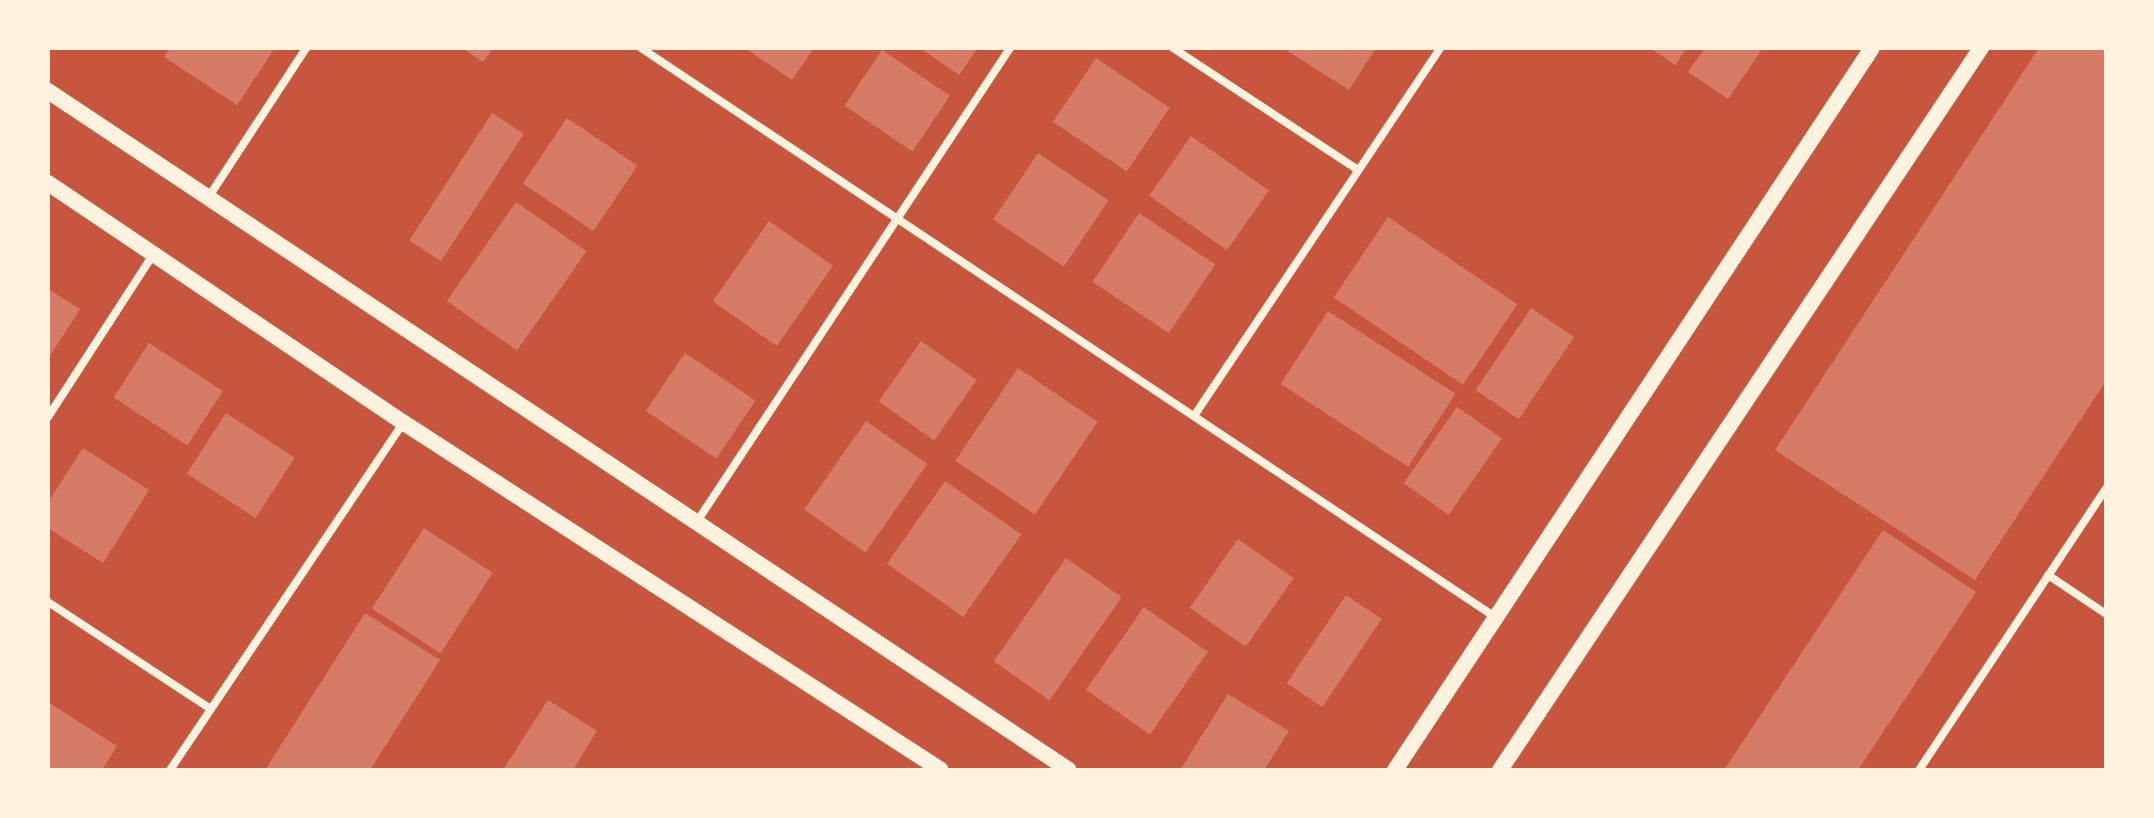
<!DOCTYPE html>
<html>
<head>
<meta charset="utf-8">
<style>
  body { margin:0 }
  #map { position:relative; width:2154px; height:818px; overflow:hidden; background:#c8553d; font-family:Ubuntu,sans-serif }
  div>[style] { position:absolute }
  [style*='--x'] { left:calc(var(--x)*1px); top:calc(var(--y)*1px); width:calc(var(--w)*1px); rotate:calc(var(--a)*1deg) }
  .building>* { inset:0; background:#d67c66; transform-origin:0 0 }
  .minor>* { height:8px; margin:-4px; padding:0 4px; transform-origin:4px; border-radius:4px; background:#fff3e0 }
  .secondary>* { height:16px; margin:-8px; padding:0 8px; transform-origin:8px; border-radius:8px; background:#fff3e0 }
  span { translate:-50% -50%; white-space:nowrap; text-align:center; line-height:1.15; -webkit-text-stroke:7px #fff3e0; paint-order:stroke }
  .frame { position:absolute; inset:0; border:50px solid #fff3e0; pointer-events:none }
</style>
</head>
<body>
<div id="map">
  <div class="building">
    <div style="clip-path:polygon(170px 48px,275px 48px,237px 105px,164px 57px)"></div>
    <div style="clip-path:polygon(462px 48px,493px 48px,483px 62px)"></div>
    <div style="clip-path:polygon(745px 48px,814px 48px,792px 80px)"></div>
    <div style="clip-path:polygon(920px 48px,978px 48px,959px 75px)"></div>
    <div style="clip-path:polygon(1283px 48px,1376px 48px,1349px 90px)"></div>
    <div style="clip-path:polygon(1650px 48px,1687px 48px,1675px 65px)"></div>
    <div style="clip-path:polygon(1705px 48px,1763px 48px,1728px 99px,1688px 72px)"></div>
    <div style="clip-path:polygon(2039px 48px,2106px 48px,2106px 381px,1975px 580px,1775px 450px)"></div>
    <div style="left:882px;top:50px;width:82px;height:67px;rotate:34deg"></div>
    <div style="left:1096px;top:58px;width:89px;height:77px;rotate:34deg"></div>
    <div style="left:492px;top:113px;width:38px;height:152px;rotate:33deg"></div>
    <div style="left:567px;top:118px;width:85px;height:79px;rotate:34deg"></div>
    <div style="left:1191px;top:136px;width:95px;height:73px;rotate:35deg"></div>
    <div style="left:1038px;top:153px;width:85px;height:80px;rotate:34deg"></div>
    <div style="left:516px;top:202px;width:86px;height:121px;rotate:35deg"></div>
    <div style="left:1139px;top:213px;width:92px;height:83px;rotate:34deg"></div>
    <div style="left:1388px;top:217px;width:156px;height:97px;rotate:34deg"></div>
    <div style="left:769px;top:221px;width:78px;height:98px;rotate:35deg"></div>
    <div style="clip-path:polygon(48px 289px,80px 309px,48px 359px)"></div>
    <div style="left:1531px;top:308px;width:52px;height:99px;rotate:34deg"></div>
    <div style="left:1328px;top:311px;width:152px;height:87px;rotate:33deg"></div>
    <div style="left:921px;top:341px;width:68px;height:74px;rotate:35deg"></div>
    <div style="left:149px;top:343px;width:88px;height:65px;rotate:33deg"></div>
    <div style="left:685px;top:353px;width:85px;height:70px;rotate:34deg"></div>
    <div style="left:1018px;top:368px;width:96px;height:112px;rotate:34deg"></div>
    <div style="left:1457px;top:407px;width:55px;height:93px;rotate:35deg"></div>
    <div style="left:226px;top:413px;width:82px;height:72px;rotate:33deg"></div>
    <div style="left:866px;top:421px;width:75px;height:108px;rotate:35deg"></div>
    <div style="clip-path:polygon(83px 448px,149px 490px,103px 563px,48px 528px,48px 502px)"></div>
    <div style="left:945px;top:481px;width:93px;height:101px;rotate:35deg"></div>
    <div style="left:424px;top:528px;width:82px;height:96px;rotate:33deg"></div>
    <div style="clip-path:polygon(1883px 530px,1976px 592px,1858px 770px,1724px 770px)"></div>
    <div style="left:1238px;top:539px;width:68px;height:84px;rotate:35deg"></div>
    <div style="left:1066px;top:558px;width:68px;height:126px;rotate:35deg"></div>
    <div style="left:1346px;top:595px;width:43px;height:106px;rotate:34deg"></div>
    <div style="left:1144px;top:607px;width:78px;height:101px;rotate:35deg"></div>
    <div style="clip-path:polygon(365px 613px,440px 660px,370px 770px,265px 770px)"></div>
    <div style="clip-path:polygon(1228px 694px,1289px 731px,1264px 770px,1180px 770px)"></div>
    <div style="clip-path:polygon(548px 700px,597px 731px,573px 770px,503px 770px)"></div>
    <div style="clip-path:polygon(48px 702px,117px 746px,102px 770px,48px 770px)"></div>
  </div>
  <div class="minor">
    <div style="--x:641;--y:48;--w:1026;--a:33.67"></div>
    <div style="--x:1173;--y:48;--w:222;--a:33.4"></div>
    <div style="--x:208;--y:198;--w:179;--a:-56.8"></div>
    <div style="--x:1194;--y:416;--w:443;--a:-56.2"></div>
    <div style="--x:48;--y:417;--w:195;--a:-57.1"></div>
    <div style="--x:698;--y:520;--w:566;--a:-56.53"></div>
    <div style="--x:2048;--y:575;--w:70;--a:33.9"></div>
    <div style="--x:48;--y:602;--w:195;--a:33.3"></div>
    <div style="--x:170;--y:770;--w:418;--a:-56.1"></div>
    <div style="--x:1919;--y:770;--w:338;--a:-56.4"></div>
  </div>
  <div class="secondary">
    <div style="--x:48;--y:91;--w:1226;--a:33.63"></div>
    <div style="--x:48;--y:183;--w:429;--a:34"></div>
    <div style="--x:404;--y:423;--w:639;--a:32.87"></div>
    <div style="--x:1395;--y:770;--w:865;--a:-56.55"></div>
    <div style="--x:1500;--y:770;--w:868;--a:-56.33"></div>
  </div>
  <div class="frame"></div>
</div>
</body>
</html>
